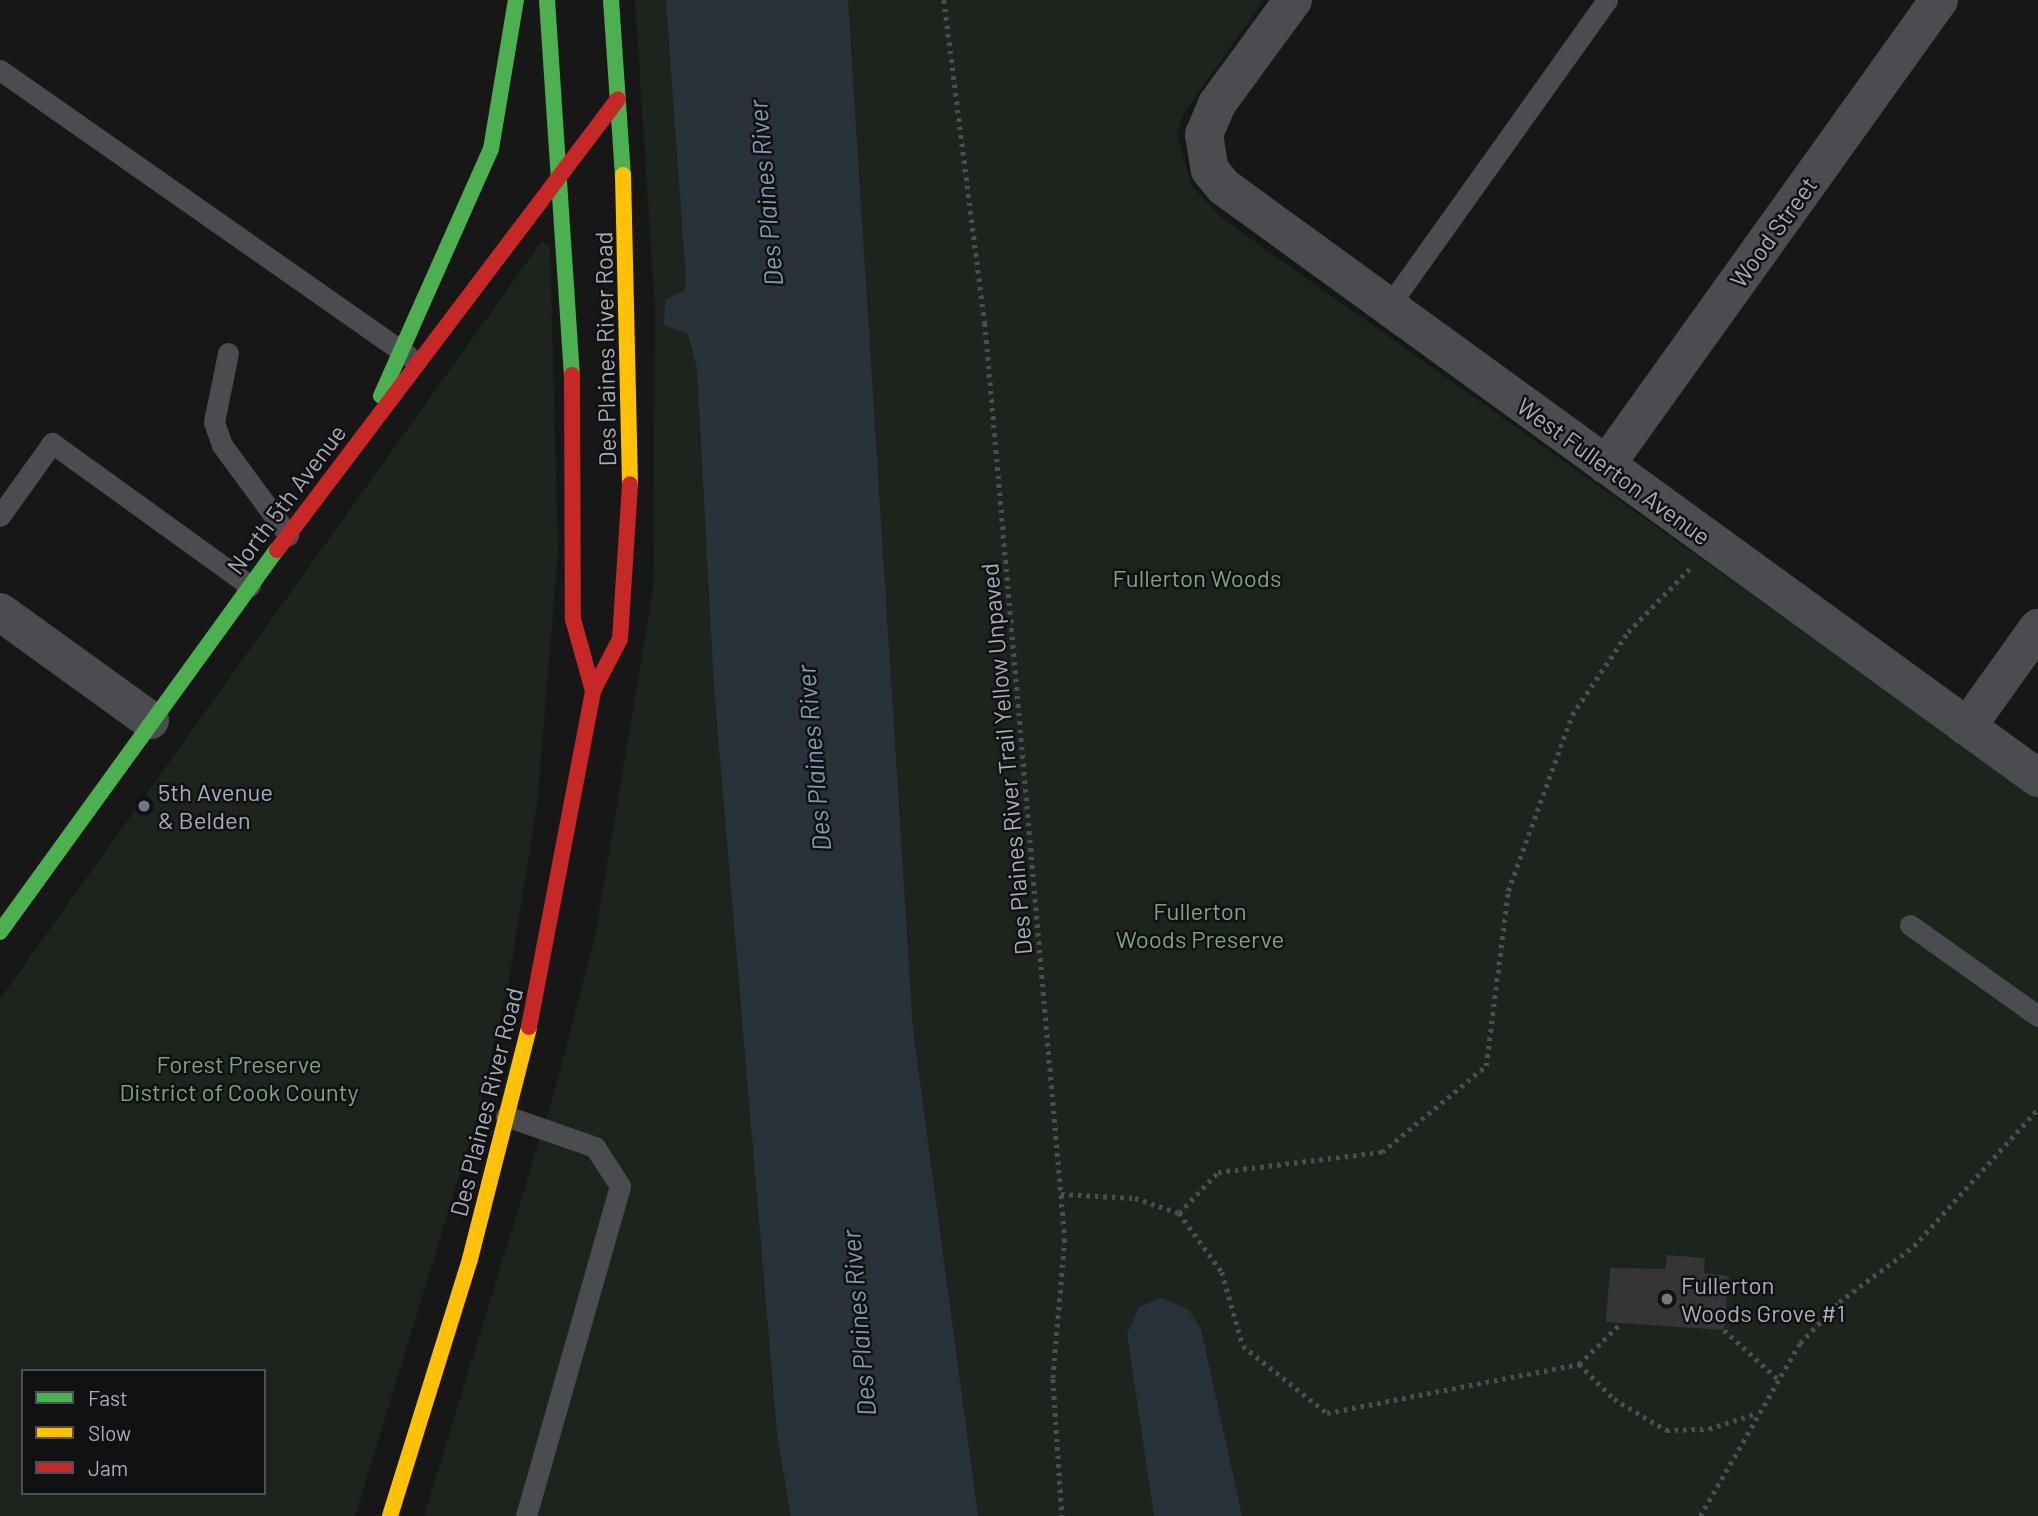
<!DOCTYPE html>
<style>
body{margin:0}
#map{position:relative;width:2038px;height:1516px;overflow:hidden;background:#171717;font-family:Barlow,sans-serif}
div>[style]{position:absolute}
.green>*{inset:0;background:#1d241e}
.water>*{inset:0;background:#2a3239}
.building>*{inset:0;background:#353536}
.path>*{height:4.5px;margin-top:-2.25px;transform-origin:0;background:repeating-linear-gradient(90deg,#4d4e52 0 3.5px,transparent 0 8.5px)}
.lane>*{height:21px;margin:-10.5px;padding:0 10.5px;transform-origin:10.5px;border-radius:10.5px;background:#4b4c50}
.street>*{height:38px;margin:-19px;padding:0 19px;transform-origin:19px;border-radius:19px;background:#4b4c50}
.fast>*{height:16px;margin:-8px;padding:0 8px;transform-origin:8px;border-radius:8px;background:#4caf50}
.slow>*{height:16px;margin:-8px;padding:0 8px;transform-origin:8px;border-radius:8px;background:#ffc107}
.jam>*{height:16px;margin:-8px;padding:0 8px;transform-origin:8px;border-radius:8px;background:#c62828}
.dots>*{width:19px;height:19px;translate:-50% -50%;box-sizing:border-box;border:4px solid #111113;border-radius:50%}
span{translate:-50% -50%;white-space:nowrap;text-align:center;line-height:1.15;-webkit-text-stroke:5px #111113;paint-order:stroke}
.street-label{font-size:24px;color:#a8adb8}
.park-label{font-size:24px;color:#7fa381}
.poi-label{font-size:24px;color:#a8adb8}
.left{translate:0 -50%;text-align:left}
.water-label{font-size:26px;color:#7f9bb3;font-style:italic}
.legend{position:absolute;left:21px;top:1369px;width:245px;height:126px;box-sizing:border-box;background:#111113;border:2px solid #4d4f55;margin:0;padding:9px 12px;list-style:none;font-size:21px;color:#a8adb8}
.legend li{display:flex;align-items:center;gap:14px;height:35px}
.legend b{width:35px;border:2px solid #4d4f55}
</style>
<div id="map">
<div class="green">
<div style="clip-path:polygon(635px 0,1264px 0,1185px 111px,1177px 133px,1192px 187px,1223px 219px,2038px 798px,2038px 1516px,424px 1516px,554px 1093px,595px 937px,653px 588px,655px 309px)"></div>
<div style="clip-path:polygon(evenodd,542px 241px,550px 247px,558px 551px,537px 804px,509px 980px,475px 1124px,355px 1516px,0 1516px,0 999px,542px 241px,23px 1371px,264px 1371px,264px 1493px,23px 1493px,23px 1371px)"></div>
</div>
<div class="water">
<div style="clip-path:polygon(666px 0,848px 0,913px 1030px,978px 1516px,791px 1516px,777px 1433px,714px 687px,697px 368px,688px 334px,664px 325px,665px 300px,685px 290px,685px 264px)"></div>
<div style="clip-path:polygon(1162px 1298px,1189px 1310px,1201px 1329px,1242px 1516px,1154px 1516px,1127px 1334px,1139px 1307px)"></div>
</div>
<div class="building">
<div style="clip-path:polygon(1667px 1255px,1705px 1258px,1704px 1273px,1729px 1276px,1724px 1330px,1606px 1322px,1610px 1268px,1665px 1269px)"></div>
</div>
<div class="path">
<div style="left:944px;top:0;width:326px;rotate:82.8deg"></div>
<div style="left:985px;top:323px;width:919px;rotate:85.01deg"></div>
<div style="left:1065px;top:1239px;width:141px;rotate:94.9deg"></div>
<div style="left:1053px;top:1379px;width:137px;rotate:86.2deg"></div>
<div style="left:1061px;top:1194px;width:74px;rotate:3.1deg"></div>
<div style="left:1135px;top:1198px;width:46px;rotate:18.8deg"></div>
<div style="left:1179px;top:1213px;width:73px;rotate:53.9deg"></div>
<div style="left:1222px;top:1272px;width:77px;rotate:74.2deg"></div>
<div style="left:1243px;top:1346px;width:107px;rotate:38.6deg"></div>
<div style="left:1327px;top:1413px;width:257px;rotate:-11deg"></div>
<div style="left:1579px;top:1364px;width:49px;rotate:45deg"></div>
<div style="left:1614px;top:1399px;width:61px;rotate:30.8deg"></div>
<div style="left:1666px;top:1430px;width:43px;rotate:-1.3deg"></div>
<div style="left:1709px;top:1429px;width:47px;rotate:-18.4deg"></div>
<div style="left:1179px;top:1213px;width:57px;rotate:-46.4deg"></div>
<div style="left:1218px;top:1172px;width:165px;rotate:-7deg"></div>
<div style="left:1382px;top:1152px;width:135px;rotate:-39.6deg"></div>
<div style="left:1486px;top:1066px;width:176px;rotate:-82.8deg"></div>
<div style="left:1508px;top:891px;width:187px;rotate:-70deg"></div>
<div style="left:1572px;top:715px;width:100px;rotate:-56deg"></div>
<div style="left:1628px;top:632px;width:88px;rotate:-45.9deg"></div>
<div style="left:1724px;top:1330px;width:72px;rotate:42.2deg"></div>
<div style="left:1579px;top:1364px;width:59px;rotate:-44.3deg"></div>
<div style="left:1700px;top:1516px;width:200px;rotate:-60deg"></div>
<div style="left:1800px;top:1343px;width:57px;rotate:-46.4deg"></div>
<div style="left:1839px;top:1302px;width:94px;rotate:-36.7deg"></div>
<div style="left:1914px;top:1246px;width:185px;rotate:-47.9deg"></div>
</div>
<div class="lane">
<div style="left:0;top:70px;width:498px;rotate:35deg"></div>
<div style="left:1388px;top:307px;width:377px;rotate:-54.5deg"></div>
<div style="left:228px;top:353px;width:70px;rotate:101.5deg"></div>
<div style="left:214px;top:422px;width:24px;rotate:71deg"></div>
<div style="left:222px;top:445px;width:112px;rotate:53.7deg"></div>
<div style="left:0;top:516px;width:90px;rotate:-54.5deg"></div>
<div style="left:52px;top:443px;width:244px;rotate:35.8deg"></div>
<div style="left:1910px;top:925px;width:157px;rotate:35.4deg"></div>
<div style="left:506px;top:1116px;width:94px;rotate:19.2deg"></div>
<div style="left:595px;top:1147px;width:46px;rotate:57.3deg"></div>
<div style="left:620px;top:1186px;width:343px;rotate:105.9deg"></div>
</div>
<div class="street">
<div style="left:1293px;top:0;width:129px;rotate:126.2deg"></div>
<div style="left:1217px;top:104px;width:33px;rotate:113deg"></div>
<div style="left:1204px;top:134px;width:36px;rotate:81deg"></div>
<div style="left:1210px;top:170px;width:22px;rotate:51deg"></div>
<div style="left:1224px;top:187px;width:1006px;rotate:35.98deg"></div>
<div style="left:1606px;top:465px;width:572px;rotate:-54.39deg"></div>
<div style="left:0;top:612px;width:185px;rotate:35.8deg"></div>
<div style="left:1967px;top:727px;width:122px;rotate:-54.4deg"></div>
</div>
<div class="fast">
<div style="left:547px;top:0;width:376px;rotate:86.2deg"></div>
<div style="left:611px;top:0;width:175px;rotate:86.1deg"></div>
<div style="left:381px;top:396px;width:270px;rotate:-66deg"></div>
<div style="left:491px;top:149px;width:151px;rotate:-80.5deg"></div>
<div style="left:0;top:932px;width:472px;rotate:-54.1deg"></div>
</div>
<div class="slow">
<div style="left:623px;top:175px;width:309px;rotate:88.7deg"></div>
<div style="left:390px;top:1516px;width:269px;rotate:-72.7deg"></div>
<div style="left:470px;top:1259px;width:239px;rotate:-75.7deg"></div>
</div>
<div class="jam">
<div style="left:572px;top:375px;width:244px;rotate:89.8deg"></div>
<div style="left:573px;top:619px;width:75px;rotate:74.5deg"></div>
<div style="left:277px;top:550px;width:565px;rotate:-52.91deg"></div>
<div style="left:529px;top:1027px;width:342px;rotate:-79.2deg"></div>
<div style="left:593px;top:691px;width:59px;rotate:-62.6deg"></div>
<div style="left:620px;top:639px;width:155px;rotate:-86.3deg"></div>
</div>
<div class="dots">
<div style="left:144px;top:806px;background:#757880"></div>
<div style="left:1667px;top:1299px;background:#757880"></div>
</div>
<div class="street-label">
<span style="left:1773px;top:232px;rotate:-54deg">Wood Street</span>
<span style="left:605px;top:349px;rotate:-91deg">Des Plaines River Road</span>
<span style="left:1614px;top:471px;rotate:36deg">West Fullerton Avenue</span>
<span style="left:286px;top:499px;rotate:-53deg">North 5th Avenue</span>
<span style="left:1006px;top:759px;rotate:-95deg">Des Plaines River Trail Yellow Unpaved</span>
<span style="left:486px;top:1102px;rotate:-76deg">Des Plaines River Road</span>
</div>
<div class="park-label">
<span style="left:1197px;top:578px">Fullerton Woods</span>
<span style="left:1200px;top:925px">Fullerton<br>Woods Preserve</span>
<span style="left:239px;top:1078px">Forest Preserve<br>District of Cook County</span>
</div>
<div class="poi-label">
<span class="left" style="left:158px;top:806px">5th Avenue<br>&amp; Belden</span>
<span class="left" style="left:1681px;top:1299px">Fullerton<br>Woods Grove #1</span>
</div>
<div class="water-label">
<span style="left:765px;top:193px;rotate:-95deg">Des Plaines River</span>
<span style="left:813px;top:758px;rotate:-95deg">Des Plaines River</span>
<span style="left:858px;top:1323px;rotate:-95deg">Des Plaines River</span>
</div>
<ul class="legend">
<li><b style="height:9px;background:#4caf50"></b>Fast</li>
<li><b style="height:9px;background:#ffc107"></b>Slow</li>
<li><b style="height:9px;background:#c62828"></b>Jam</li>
</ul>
</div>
